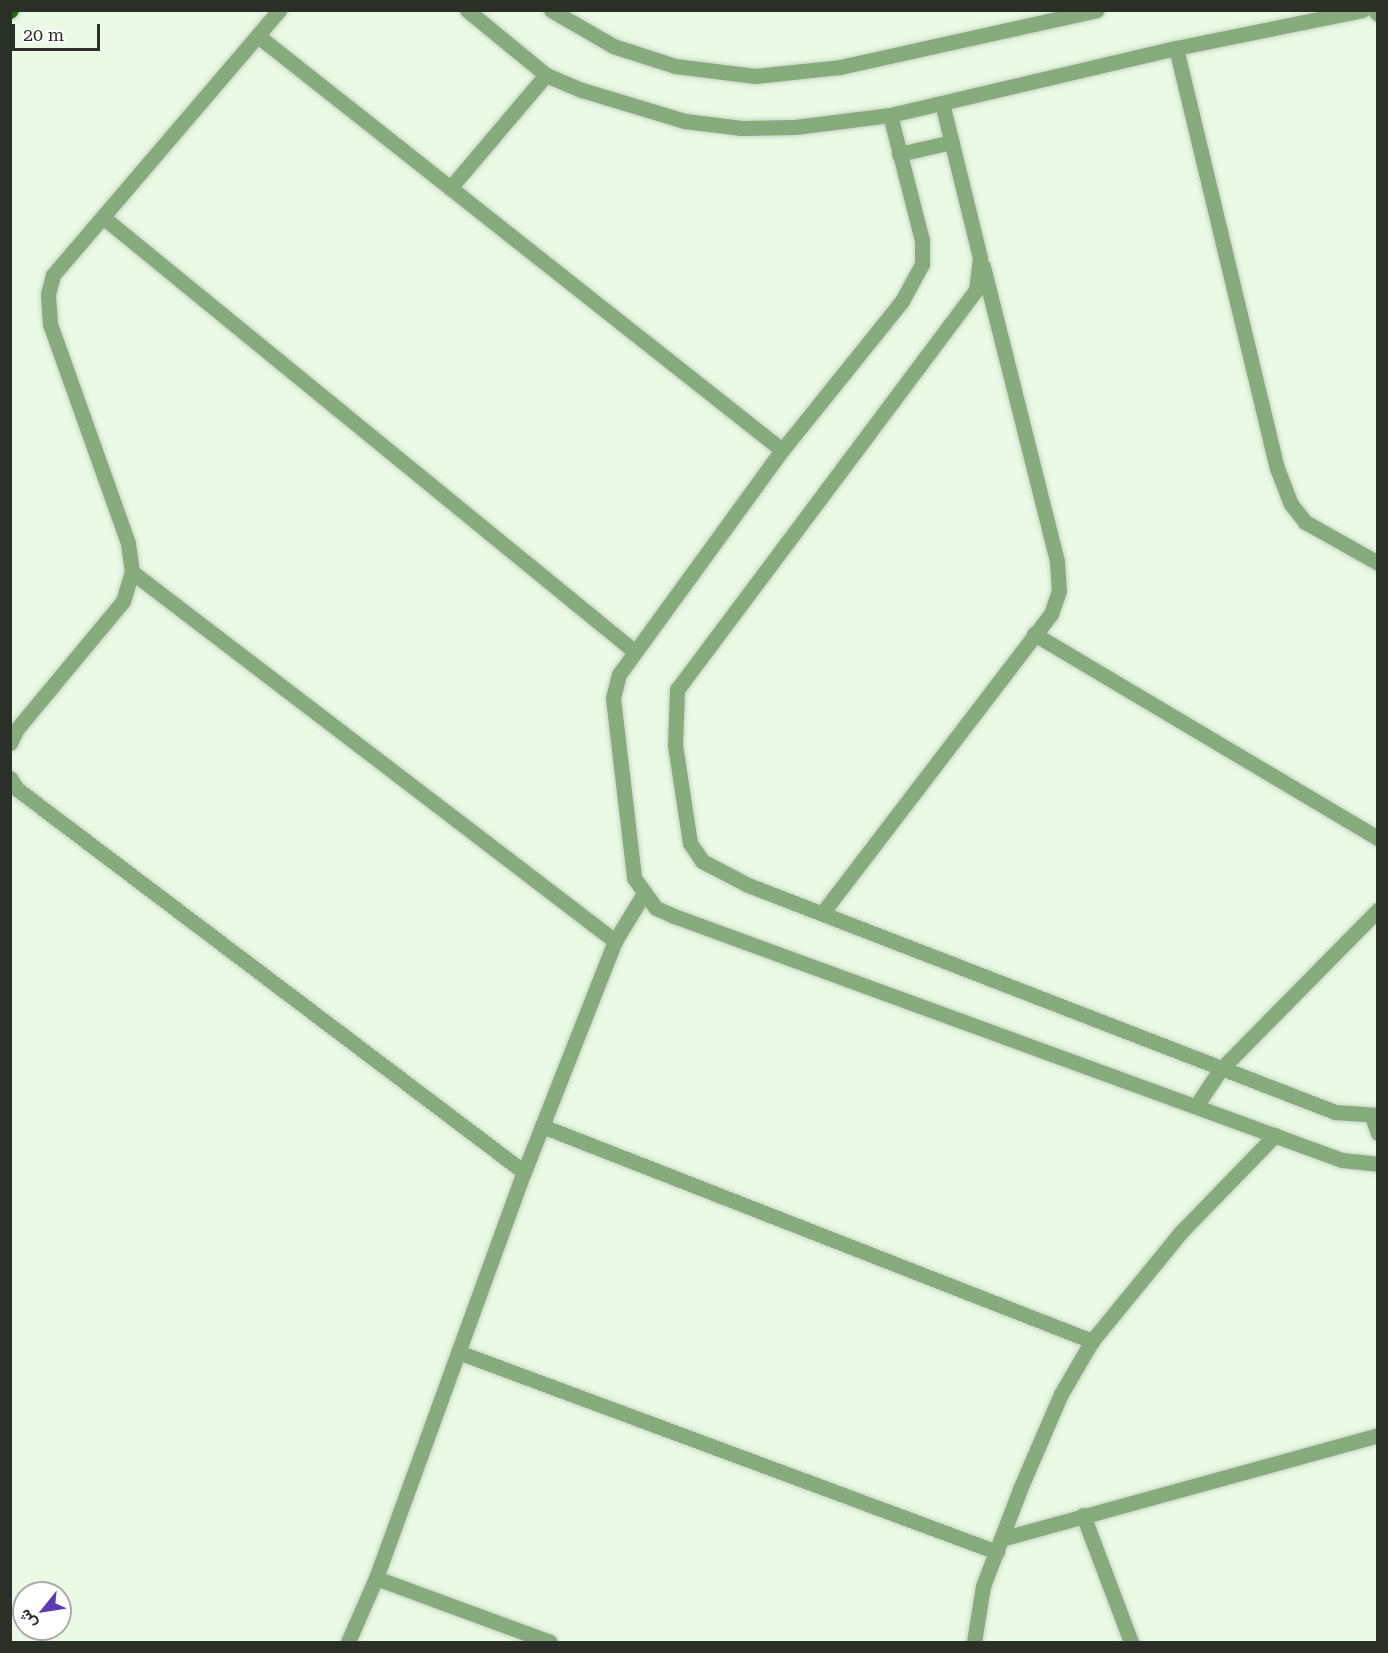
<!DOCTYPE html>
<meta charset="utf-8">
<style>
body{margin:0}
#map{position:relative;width:1388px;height:1653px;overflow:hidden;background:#eafae5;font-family:"Roboto Serif",Vazirmatn,serif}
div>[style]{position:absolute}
.roads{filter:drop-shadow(0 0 2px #c7d6c3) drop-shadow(0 0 2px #c7d6c3)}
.minor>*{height:15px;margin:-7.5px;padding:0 7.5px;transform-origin:7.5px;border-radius:7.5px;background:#86ab7c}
.major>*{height:15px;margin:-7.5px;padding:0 7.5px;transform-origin:7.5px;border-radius:7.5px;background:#226b00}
span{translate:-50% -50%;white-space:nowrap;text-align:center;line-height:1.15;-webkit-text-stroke:6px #fff;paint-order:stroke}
.frame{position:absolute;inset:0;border:12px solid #2a3028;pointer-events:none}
.north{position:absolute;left:12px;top:1581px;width:60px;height:60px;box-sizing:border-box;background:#fff;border:2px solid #aaaca9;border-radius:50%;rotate:240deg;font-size:16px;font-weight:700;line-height:24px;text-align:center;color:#2a3028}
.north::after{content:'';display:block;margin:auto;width:21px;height:27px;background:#5b3cb4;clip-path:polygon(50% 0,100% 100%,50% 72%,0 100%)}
.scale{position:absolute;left:12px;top:24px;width:88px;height:27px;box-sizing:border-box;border:3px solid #2a3028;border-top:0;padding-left:8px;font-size:18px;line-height:21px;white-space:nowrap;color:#2a3028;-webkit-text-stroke:4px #fff;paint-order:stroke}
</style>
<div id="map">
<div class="roads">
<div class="minor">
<div style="left:467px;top:10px;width:102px;rotate:39.4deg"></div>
<div style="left:546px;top:75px;width:39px;rotate:23deg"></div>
<div style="left:582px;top:90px;width:108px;rotate:16.8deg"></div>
<div style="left:685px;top:121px;width:57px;rotate:7deg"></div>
<div style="left:742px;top:128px;width:53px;rotate:-1.1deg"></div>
<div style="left:795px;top:127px;width:96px;rotate:-7.2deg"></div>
<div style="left:890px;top:115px;width:294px;rotate:-13.2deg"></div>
<div style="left:1176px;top:48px;width:190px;rotate:-11.5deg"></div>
<div style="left:551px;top:10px;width:72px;rotate:30.1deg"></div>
<div style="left:613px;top:46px;width:65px;rotate:17.9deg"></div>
<div style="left:675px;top:66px;width:81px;rotate:7.1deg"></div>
<div style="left:755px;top:76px;width:85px;rotate:-6deg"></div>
<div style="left:840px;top:67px;width:263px;rotate:-12.5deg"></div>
<div style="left:1374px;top:10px;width:6px;rotate:45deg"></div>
<div style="left:258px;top:36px;width:668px;rotate:38.31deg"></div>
<div style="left:1176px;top:48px;width:432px;rotate:76.5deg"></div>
<div style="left:1277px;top:468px;width:39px;rotate:69deg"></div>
<div style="left:1291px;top:504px;width:23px;rotate:52deg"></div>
<div style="left:1305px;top:522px;width:84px;rotate:29.3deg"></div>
<div style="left:942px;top:103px;width:160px;rotate:76.2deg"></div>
<div style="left:980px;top:258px;width:32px;rotate:97deg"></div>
<div style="left:976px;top:290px;width:499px;rotate:126.8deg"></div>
<div style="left:677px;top:689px;width:56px;rotate:92deg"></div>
<div style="left:675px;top:745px;width:99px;rotate:81.3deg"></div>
<div style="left:690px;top:843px;width:22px;rotate:56deg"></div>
<div style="left:702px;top:861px;width:52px;rotate:27.6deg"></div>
<div style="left:748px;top:885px;width:629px;rotate:21.14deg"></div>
<div style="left:1335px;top:1112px;width:43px;rotate:4deg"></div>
<div style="left:890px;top:115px;width:130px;rotate:75.7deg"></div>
<div style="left:922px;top:241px;width:23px;rotate:90deg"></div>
<div style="left:922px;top:264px;width:42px;rotate:118.4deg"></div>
<div style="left:902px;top:301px;width:191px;rotate:128.8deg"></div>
<div style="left:782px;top:450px;width:277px;rotate:126deg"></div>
<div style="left:619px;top:674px;width:25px;rotate:104deg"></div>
<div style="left:613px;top:698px;width:181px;rotate:83.3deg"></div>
<div style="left:634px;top:878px;width:37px;rotate:54deg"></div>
<div style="left:656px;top:908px;width:20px;rotate:24deg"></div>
<div style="left:674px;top:916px;width:711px;rotate:20.07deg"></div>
<div style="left:1342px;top:1160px;width:36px;rotate:6deg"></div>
<div style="left:899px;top:154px;width:54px;rotate:-12.8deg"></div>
<div style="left:450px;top:188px;width:148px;rotate:-49.7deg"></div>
<div style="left:104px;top:218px;width:684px;rotate:39.25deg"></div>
<div style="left:132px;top:572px;width:608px;rotate:37.38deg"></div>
<div style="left:1034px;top:634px;width:400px;rotate:30.7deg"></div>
<div style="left:10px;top:743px;width:14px;rotate:-65deg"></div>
<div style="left:16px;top:730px;width:168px;rotate:-50.3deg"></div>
<div style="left:123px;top:601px;width:30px;rotate:-73deg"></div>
<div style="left:132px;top:572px;width:29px;rotate:-98deg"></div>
<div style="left:128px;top:543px;width:232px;rotate:-109.6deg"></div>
<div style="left:50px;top:324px;width:30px;rotate:-94deg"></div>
<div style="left:48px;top:294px;width:20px;rotate:-75deg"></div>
<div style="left:53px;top:275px;width:348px;rotate:-49.5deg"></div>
<div style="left:10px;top:778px;width:13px;rotate:58deg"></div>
<div style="left:17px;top:789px;width:635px;rotate:37.07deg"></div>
<div style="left:823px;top:912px;width:375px;rotate:-52.6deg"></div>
<div style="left:1051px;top:614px;width:24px;rotate:-71deg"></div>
<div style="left:1059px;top:591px;width:30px;rotate:-94deg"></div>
<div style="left:1057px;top:561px;width:304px;rotate:-104.1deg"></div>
<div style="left:1196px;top:1106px;width:43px;rotate:-56.3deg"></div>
<div style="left:1220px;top:1070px;width:225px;rotate:-45.4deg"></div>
<div style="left:1372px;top:1116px;width:18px;rotate:71deg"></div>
<div style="left:542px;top:1126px;width:591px;rotate:21.35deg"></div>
<div style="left:458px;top:1352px;width:575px;rotate:20.36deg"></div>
<div style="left:1083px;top:1515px;width:136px;rotate:69.3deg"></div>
<div style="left:1001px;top:1539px;width:391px;rotate:-15.4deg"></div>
<div style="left:376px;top:1578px;width:185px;rotate:20.2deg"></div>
<div style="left:348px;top:1642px;width:70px;rotate:-66.4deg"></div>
<div style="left:376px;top:1578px;width:432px;rotate:-70deg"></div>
<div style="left:524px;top:1172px;width:248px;rotate:-68.5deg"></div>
<div style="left:615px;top:941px;width:54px;rotate:-58.7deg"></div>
<div style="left:974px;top:1642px;width:57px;rotate:-80.9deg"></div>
<div style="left:983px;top:1586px;width:104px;rotate:-69.1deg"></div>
<div style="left:1020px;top:1489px;width:103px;rotate:-66.7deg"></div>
<div style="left:1061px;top:1394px;width:61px;rotate:-59.7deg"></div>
<div style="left:1092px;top:1341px;width:141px;rotate:-50.8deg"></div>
<div style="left:1181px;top:1232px;width:135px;rotate:-45.9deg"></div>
</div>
<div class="major">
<div style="left:10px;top:11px;width:1px;rotate:-45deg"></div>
</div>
</div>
<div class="frame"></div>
<div class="north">ش</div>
<div class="scale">20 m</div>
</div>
